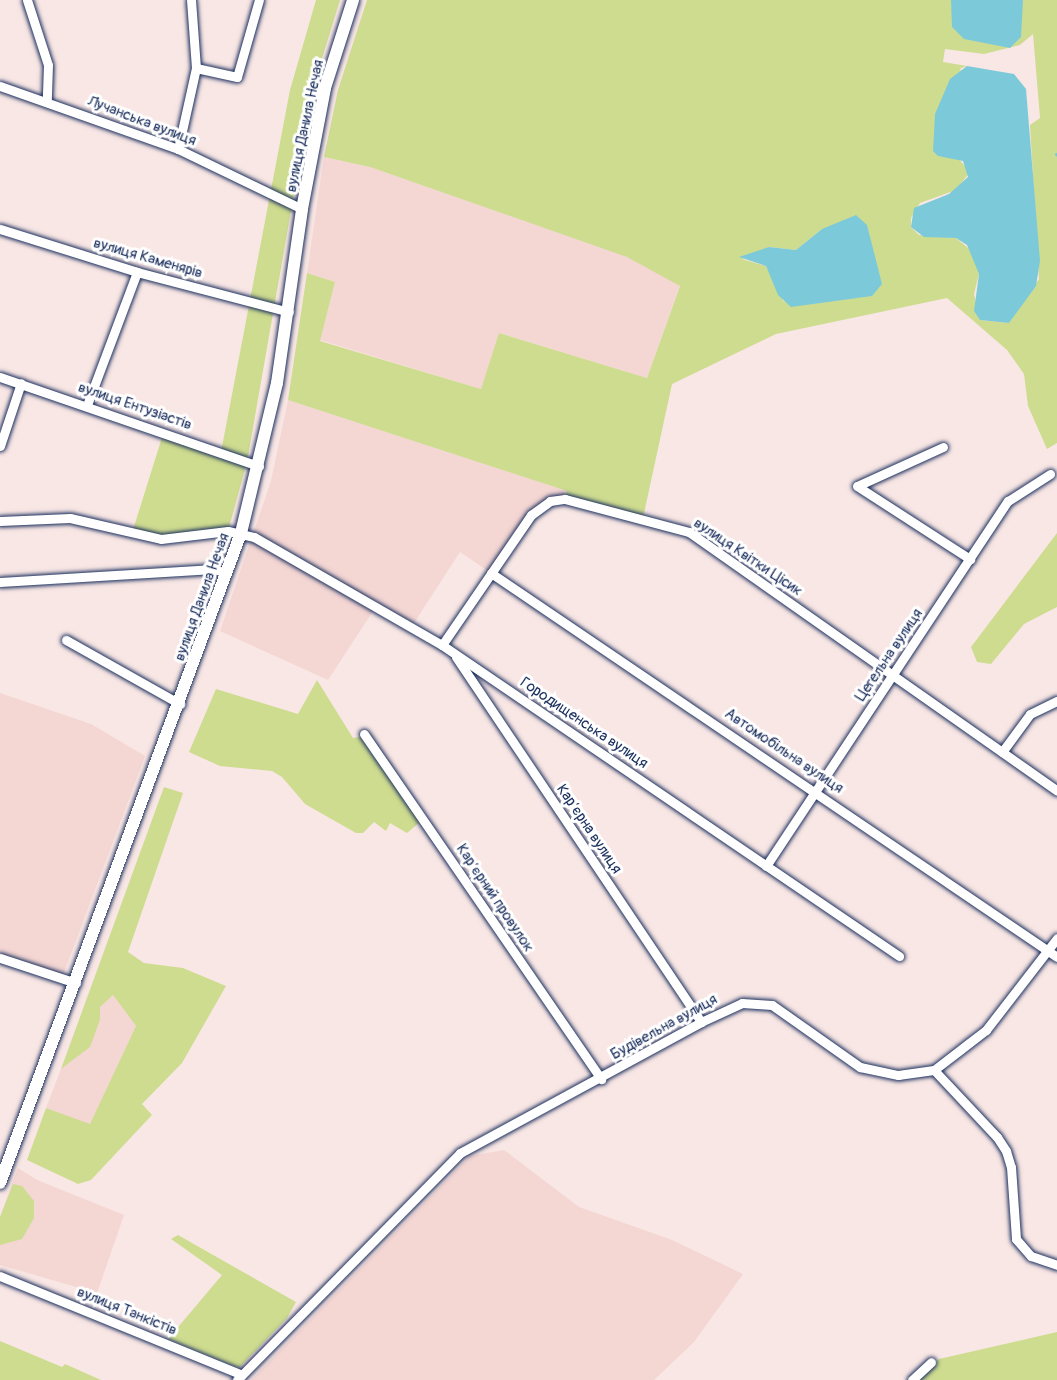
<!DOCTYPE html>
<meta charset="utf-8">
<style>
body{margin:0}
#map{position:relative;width:1057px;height:1380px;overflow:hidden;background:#f9e7e5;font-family:Pangolin,sans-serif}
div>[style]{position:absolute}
.built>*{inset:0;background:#f4d6d3}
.green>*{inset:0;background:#cedc8f}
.water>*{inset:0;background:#7cc9da}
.stream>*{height:3px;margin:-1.5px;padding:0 1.5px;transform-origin:1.5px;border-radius:1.5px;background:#7cc9da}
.roads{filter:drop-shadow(0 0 2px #1b2f5e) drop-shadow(0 0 2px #1b2f5e)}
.minor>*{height:9px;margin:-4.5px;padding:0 4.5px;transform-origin:4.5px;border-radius:4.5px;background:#fff}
.secondary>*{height:12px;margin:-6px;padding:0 6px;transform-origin:6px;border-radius:6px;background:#fff}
span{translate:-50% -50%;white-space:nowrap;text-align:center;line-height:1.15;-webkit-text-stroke:6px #fff;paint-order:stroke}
.street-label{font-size:15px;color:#1b2f5e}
</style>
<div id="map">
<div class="built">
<div style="clip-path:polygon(324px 157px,370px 167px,628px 257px,680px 285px,647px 378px,500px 333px,481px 389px,320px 340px,335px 282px,307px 273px)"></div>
<div style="clip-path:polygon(288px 400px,567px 491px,565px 499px,542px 505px,491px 573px,460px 552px,412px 626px,377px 605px,328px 680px,220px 631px,271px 481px)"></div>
<div style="clip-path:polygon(0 693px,91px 724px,145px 756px,63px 975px,0 954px)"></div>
<div style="clip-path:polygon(113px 995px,136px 1026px,90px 1125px,46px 1108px,61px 1069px,89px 1047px,100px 1020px,99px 1007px)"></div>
<div style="clip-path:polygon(504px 1150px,579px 1207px,672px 1240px,743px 1274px,694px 1342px,654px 1380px,251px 1380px,470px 1156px)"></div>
<div style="clip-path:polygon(18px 1168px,37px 1180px,124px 1215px,97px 1293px,0 1265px,0 1217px)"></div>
</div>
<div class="green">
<div style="clip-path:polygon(316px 0,340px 0,312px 91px,247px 462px,228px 531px,170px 539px,132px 533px,164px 431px,221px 452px,290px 90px)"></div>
<div style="clip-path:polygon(evenodd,367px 0,1057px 0,1057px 443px,1047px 449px,1028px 406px,1024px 374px,1007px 350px,947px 298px,776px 334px,672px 384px,643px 518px,565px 499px,567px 491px,288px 400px,307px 273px,335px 282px,320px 341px,481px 389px,499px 333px,647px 378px,680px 286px,627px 257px,370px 167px,324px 157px,338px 90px,367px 0,1033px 34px,1040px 118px,1030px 125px,1039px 279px,1009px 323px,980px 320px,974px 294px,979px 274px,973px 252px,956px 238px,919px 235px,911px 227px,911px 218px,920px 203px,956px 190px,970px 172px,958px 158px,938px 156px,961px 68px,967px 66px,943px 62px,945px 49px,984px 54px,1020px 45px,1033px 34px,367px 0,822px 229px,784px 302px,766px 266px,742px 259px,769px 247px,796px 250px,822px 229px)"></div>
<div style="clip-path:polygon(1057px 533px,1057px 607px,1024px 624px,991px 664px,977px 662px,971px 647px)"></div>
<div style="clip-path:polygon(317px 680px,353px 738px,360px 737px,420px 822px,407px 833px,390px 823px,386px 831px,374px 822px,363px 833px,356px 833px,305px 804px,282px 777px,272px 771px,220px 766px,189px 752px,216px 689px,298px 714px)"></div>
<div style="clip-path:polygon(164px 787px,183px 793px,128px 952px,144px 963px,183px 968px,226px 986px,182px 1063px,142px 1104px,152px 1115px,91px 1180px,78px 1184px,27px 1160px,46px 1108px,90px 1124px,136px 1026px,113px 995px,100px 1007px,100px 1020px,90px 1047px,61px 1069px)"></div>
<div style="clip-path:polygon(13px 1184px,22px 1186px,34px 1201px,34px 1218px,22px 1239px,0 1245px,0 1217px)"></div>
<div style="clip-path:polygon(178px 1235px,296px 1302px,287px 1318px,239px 1368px,168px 1339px,222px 1275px,171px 1239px)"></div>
<div style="clip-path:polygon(1057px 1332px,1057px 1380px,912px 1380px,939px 1359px)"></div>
<div style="clip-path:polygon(0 1341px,62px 1367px,65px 1364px,101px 1380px,0 1380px)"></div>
</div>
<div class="water">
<div style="clip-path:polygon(951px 0,1023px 0,1021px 37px,1010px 48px,964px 39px,952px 27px)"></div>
<div style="clip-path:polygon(967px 66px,1014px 74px,1026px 89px,1040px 261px,1036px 286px,1009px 323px,980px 320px,974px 311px,979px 274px,967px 245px,956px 238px,924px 237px,911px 227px,914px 208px,949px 194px,968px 177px,963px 161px,938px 156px,933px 151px,935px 114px,950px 79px)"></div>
<div style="clip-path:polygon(856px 215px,867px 225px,882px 284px,872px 296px,791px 307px,778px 295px,766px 266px,739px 257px,769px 247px,796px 250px,822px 229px)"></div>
</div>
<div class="stream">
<div style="left:1056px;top:154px;width:1px;rotate:45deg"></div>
</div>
<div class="roads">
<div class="minor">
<div style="left:27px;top:0;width:68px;rotate:72.1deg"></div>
<div style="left:48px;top:65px;width:37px;rotate:92deg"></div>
<div style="left:196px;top:68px;width:42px;rotate:12.4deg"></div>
<div style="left:237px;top:77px;width:80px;rotate:-74.1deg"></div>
<div style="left:0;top:86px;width:189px;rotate:19.5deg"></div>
<div style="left:178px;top:149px;width:138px;rotate:25.8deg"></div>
<div style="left:178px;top:149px;width:83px;rotate:-77.5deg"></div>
<div style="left:196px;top:68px;width:68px;rotate:-94.2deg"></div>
<div style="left:0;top:229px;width:144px;rotate:17.4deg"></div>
<div style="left:137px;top:272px;width:157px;rotate:14.7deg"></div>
<div style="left:0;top:377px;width:274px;rotate:19deg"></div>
<div style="left:87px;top:405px;width:142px;rotate:-69.4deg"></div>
<div style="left:0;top:446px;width:66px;rotate:-71.6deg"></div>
<div style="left:943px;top:447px;width:94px;rotate:155.6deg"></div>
<div style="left:857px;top:486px;width:135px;rotate:32.9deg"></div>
<div style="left:0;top:521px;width:70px;rotate:-2.5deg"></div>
<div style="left:70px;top:518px;width:93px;rotate:13deg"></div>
<div style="left:161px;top:539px;width:67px;rotate:-6.8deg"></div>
<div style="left:228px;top:531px;width:27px;rotate:13deg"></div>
<div style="left:254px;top:537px;width:217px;rotate:29.9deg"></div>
<div style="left:442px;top:645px;width:553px;rotate:34.24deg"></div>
<div style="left:491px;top:573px;width:684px;rotate:34.15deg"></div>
<div style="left:0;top:582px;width:214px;rotate:-3.5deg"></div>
<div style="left:214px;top:569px;width:13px;rotate:18deg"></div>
<div style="left:66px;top:640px;width:131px;rotate:29.3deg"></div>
<div style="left:442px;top:645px;width:158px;rotate:-55.6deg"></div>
<div style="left:531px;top:515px;width:24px;rotate:-36deg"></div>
<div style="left:550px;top:501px;width:15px;rotate:-8deg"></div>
<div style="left:565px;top:499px;width:128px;rotate:14.9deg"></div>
<div style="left:689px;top:532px;width:450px;rotate:35.1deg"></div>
<div style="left:456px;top:657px;width:440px;rotate:56.1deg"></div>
<div style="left:364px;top:734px;width:419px;rotate:55.5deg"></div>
<div style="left:1002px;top:752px;width:47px;rotate:-53.6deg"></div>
<div style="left:1030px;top:714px;width:30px;rotate:-26deg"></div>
<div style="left:766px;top:866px;width:438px;rotate:-56.5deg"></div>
<div style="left:1008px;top:501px;width:50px;rotate:-32.7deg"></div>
<div style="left:0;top:958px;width:80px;rotate:18.2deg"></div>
<div style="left:934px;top:1070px;width:92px;rotate:46.8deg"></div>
<div style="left:997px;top:1137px;width:17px;rotate:57deg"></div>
<div style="left:1006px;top:1151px;width:17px;rotate:73deg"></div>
<div style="left:1011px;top:1167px;width:72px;rotate:86deg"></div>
<div style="left:1016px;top:1239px;width:23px;rotate:49deg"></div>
<div style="left:1031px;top:1256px;width:28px;rotate:19deg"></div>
<div style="left:0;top:1276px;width:261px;rotate:22.2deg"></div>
<div style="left:237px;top:1380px;width:318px;rotate:-45.5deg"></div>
<div style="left:460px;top:1153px;width:274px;rotate:-28.5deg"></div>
<div style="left:701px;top:1022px;width:45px;rotate:-24.9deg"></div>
<div style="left:742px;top:1003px;width:30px;rotate:4deg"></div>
<div style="left:772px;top:1005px;width:108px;rotate:35.2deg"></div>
<div style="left:860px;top:1067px;width:39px;rotate:12deg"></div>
<div style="left:898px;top:1075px;width:36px;rotate:-8deg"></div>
<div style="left:934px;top:1070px;width:66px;rotate:-37.6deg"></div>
<div style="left:986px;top:1030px;width:116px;rotate:-52.3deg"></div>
<div style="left:912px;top:1380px;width:26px;rotate:-43deg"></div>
</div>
<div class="secondary">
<div style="left:0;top:1183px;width:693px;rotate:-69.66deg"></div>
<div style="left:241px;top:533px;width:154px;rotate:-76.5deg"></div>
<div style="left:277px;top:383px;width:176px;rotate:-81.8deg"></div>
<div style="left:302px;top:209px;width:123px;rotate:-79.2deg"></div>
<div style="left:325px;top:88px;width:92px;rotate:-72.3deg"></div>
</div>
</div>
<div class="street-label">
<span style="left:142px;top:121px;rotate:21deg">Лучанська вулиця</span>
<span style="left:305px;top:126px;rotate:-78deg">вулиця Данила Нечая</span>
<span style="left:148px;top:258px;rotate:16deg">вулиця Каменярів</span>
<span style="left:135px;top:406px;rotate:19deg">вулиця Ентузіастів</span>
<span style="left:748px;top:557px;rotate:34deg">вулиця Квітки Цісик</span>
<span style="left:202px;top:597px;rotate:-70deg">вулиця Данила Нечая</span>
<span style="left:889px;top:655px;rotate:-56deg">Цегельна вулиця</span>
<span style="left:584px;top:723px;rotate:34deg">Городищенська вулиця</span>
<span style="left:784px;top:751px;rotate:34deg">Автомобільна вулиця</span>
<span style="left:589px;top:829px;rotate:56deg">Карʼєрна вулиця</span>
<span style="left:495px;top:898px;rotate:56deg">Карʼєрний провулок</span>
<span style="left:664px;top:1027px;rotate:-29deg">Будівельна вулиця</span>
<span style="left:127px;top:1311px;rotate:22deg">вулиця Танкістів</span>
</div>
</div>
